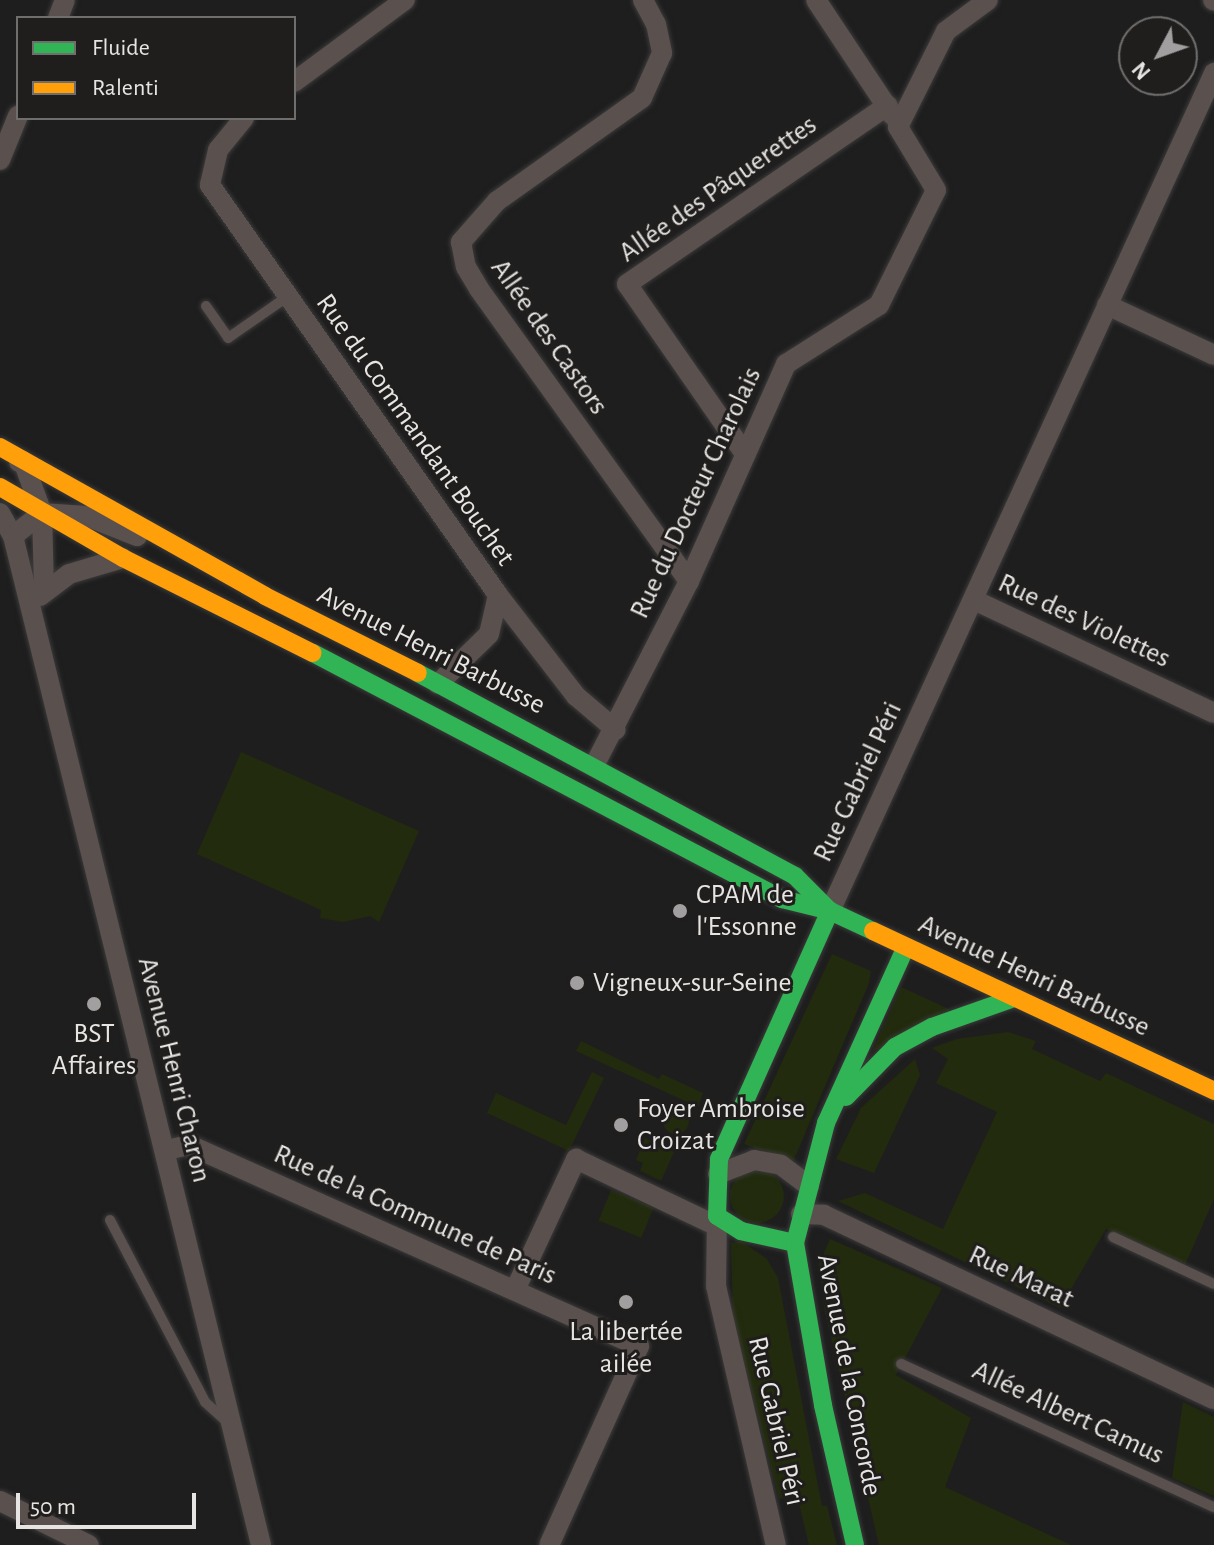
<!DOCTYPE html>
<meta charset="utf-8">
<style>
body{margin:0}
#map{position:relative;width:1214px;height:1545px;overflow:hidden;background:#1f1e1e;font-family:"Alegreya Sans",sans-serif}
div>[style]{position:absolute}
.green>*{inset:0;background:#222b0d;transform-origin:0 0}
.round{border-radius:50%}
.roads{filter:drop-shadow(0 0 2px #3b3a3a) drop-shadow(0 0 2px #3b3a3a)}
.lane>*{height:10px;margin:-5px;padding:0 5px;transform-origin:5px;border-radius:5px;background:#5a504e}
.street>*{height:20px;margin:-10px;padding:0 10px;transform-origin:10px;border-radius:10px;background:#5a504e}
.fast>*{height:18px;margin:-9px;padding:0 9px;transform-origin:9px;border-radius:9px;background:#30b455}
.slow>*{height:18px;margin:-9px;padding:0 9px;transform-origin:9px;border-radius:9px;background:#ff9f0a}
.dots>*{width:22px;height:22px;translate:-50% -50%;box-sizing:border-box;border:4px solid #201e1d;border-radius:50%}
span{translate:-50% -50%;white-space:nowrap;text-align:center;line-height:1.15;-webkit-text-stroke:6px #201e1d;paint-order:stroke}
.street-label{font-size:28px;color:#e7e5e4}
.poi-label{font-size:28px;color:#e7e5e4}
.left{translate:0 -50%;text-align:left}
.legend{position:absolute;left:16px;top:16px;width:280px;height:104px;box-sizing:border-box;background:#201e1d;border:2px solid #706e6d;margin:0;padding:10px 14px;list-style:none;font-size:24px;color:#e7e5e4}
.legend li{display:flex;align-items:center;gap:16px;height:40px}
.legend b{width:40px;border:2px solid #706e6d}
.north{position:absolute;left:1118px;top:16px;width:80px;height:80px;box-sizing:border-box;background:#201e1d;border:2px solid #706e6d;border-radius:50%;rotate:229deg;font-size:22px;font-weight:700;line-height:32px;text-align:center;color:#e7e5e4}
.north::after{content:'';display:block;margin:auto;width:28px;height:36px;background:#a19f9f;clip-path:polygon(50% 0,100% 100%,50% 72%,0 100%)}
.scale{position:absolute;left:16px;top:1493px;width:180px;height:36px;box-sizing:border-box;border:4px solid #e7e5e4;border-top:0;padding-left:10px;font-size:24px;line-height:28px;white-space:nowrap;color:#e7e5e4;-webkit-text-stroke:6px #201e1d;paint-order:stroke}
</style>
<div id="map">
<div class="green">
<div style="clip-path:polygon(241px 752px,419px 831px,379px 922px,370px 916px,343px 922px,320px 918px,321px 910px,197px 854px)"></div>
<div style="clip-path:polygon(832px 954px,871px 971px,869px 983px,793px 1162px,744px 1144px)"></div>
<div style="clip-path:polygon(901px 987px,951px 1010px,872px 1052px)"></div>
<div style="clip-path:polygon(1008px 1032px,1036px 1041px,1032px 1049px,1100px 1081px,1106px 1073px,1214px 1124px,1214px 1199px,1185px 1265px,1106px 1229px,1060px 1308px,838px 1201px,865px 1193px,943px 1229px,997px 1112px,936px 1083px,948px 1059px,932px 1048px,957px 1039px)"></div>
<div style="clip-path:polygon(581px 1041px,659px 1079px,662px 1074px,703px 1093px,698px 1107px,576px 1051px)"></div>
<div style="clip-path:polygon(915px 1059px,920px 1075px,874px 1173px,836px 1159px,861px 1108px)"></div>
<div style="clip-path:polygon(592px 1072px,604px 1078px,569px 1151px,487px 1113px,496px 1093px,566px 1125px)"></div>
<div class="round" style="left:663px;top:1108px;width:26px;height:26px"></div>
<div style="clip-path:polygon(645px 1138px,674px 1152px,661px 1181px,640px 1171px,643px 1163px,636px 1160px)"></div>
<div class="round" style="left:730px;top:1169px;width:54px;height:54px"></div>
<div style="left:611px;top:1190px;width:46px;height:33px;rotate:22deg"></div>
<div style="clip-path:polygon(830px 1239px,942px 1288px,896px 1375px,971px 1418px,945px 1487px,1071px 1545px,879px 1545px,824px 1307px,819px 1264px)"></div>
<div style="clip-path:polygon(741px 1241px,767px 1259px,778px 1278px,822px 1506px,827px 1506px,837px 1545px,809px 1545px,797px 1495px,779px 1499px,733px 1318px,731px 1243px)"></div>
<div style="clip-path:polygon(1183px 1402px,1214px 1417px,1214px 1496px,1172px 1478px)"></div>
</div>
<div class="roads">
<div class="lane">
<div style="left:206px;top:306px;width:39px;rotate:55deg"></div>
<div style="left:228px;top:338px;width:72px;rotate:-34.8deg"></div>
<div style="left:110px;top:1220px;width:205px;rotate:62.4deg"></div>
<div style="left:205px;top:1402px;width:28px;rotate:42deg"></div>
<div style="left:1113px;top:1237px;width:111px;rotate:25deg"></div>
<div style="left:901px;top:1364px;width:344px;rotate:24.6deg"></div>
</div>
<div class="street">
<div style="left:643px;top:0;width:27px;rotate:62deg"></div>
<div style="left:656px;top:24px;width:30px;rotate:78deg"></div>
<div style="left:662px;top:53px;width:49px;rotate:114deg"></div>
<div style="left:642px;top:98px;width:178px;rotate:144.6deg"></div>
<div style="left:497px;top:201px;width:55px;rotate:131.3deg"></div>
<div style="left:461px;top:242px;width:25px;rotate:79deg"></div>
<div style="left:466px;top:267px;width:26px;rotate:59deg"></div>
<div style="left:479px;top:289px;width:360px;rotate:54.3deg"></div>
<div style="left:816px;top:0;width:139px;rotate:56.4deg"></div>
<div style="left:1213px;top:0;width:1px;rotate:45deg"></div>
<div style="left:58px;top:18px;width:19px;rotate:-69deg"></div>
<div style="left:294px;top:82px;width:138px;rotate:-36.5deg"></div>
<div style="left:244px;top:118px;width:41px;rotate:129.1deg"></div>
<div style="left:218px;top:150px;width:36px;rotate:103deg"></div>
<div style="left:210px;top:185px;width:501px;rotate:54.91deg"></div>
<div style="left:498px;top:595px;width:128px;rotate:52.3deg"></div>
<div style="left:576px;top:696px;width:52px;rotate:40.4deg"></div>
<div style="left:0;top:160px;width:48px;rotate:-67.8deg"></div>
<div style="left:1107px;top:305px;width:118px;rotate:25deg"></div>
<div style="left:743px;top:451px;width:203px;rotate:-124.8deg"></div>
<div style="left:627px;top:284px;width:316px;rotate:-34.4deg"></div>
<div style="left:19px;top:462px;width:4px;rotate:-14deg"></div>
<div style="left:23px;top:461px;width:55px;rotate:69.9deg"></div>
<div style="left:42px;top:513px;width:76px;rotate:88.5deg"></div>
<div style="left:0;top:513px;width:26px;rotate:61deg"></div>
<div style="left:13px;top:536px;width:1039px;rotate:76.19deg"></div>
<div style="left:13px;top:536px;width:37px;rotate:-38deg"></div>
<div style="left:42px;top:513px;width:44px;rotate:3.9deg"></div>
<div style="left:86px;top:516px;width:55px;rotate:21.4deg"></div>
<div style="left:40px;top:596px;width:36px;rotate:-37deg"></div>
<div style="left:69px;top:574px;width:56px;rotate:-16.5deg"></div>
<div style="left:974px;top:600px;width:265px;rotate:25.2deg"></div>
<div style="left:438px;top:684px;width:71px;rotate:-44.4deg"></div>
<div style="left:489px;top:634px;width:40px;rotate:-77deg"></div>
<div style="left:594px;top:766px;width:208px;rotate:-62.8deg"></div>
<div style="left:689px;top:581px;width:238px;rotate:-65.9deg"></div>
<div style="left:786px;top:364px;width:110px;rotate:-32.4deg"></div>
<div style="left:879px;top:305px;width:128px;rotate:-63.6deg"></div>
<div style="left:936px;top:190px;width:74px;rotate:-121.1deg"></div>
<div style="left:898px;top:127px;width:107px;rotate:-63.4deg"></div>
<div style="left:946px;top:31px;width:52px;rotate:-36.4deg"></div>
<div style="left:830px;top:911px;width:922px;rotate:-65.38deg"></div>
<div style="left:167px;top:1150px;width:23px;rotate:-13deg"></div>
<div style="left:189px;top:1145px;width:493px;rotate:24.1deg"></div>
<div style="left:639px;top:1346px;width:218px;rotate:114.3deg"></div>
<div style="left:718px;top:1174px;width:39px;rotate:-21deg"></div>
<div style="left:754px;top:1160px;width:27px;rotate:10deg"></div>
<div style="left:781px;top:1165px;width:35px;rotate:37deg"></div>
<div style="left:801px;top:1214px;width:23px;rotate:2deg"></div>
<div style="left:824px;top:1215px;width:431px;rotate:25.3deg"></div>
<div style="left:717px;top:1216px;width:70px;rotate:90.8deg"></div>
<div style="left:716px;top:1286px;width:266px;rotate:77deg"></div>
<div style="left:515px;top:1290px;width:145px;rotate:-65deg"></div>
<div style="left:576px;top:1159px;width:156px;rotate:25.4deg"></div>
<div style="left:0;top:1501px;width:99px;rotate:26.3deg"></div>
</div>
<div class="fast">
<div style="left:313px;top:653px;width:530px;rotate:27.68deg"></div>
<div style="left:782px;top:899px;width:49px;rotate:14deg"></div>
<div style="left:830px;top:911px;width:47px;rotate:24.9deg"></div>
<div style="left:418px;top:673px;width:428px;rotate:28.3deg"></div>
<div style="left:795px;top:876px;width:49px;rotate:45deg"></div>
<div style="left:846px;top:1097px;width:70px;rotate:-45.6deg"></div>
<div style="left:895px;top:1047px;width:42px;rotate:-28.4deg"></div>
<div style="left:932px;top:1027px;width:87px;rotate:-19.5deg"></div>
<div style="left:795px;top:1243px;width:55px;rotate:-167.5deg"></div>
<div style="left:741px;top:1231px;width:28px;rotate:-148deg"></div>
<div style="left:717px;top:1216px;width:57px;rotate:-88deg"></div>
<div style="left:719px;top:1159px;width:272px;rotate:-65.9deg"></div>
<div style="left:855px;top:1545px;width:144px;rotate:-102.9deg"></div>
<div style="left:823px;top:1405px;width:164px;rotate:-99.8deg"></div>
<div style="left:795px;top:1243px;width:124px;rotate:-75.5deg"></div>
<div style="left:826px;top:1123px;width:193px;rotate:-65.6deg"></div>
</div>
<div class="slow">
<div style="left:0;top:447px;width:304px;rotate:29.3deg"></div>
<div style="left:265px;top:596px;width:171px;rotate:26.7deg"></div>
<div style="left:0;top:487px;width:142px;rotate:30deg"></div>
<div style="left:123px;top:558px;width:212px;rotate:26.6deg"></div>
<div style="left:873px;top:931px;width:377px;rotate:25.1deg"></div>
</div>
</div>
<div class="dots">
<div style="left:680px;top:911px;background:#a19f9f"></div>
<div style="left:577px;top:983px;background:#a19f9f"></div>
<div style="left:94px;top:1004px;background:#a19f9f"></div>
<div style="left:621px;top:1125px;background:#a19f9f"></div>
<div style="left:626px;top:1302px;background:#a19f9f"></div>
</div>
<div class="street-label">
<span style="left:718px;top:189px;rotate:-35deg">Allée des Pâquerettes</span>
<span style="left:549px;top:337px;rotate:55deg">Allée des Castors</span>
<span style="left:415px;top:430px;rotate:55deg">Rue du Commandant Bouchet</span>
<span style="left:696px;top:493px;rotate:-65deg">Rue du Docteur Charolais</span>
<span style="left:1084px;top:621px;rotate:25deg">Rue des Violettes</span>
<span style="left:431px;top:650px;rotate:27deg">Avenue Henri Barbusse</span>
<span style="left:858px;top:782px;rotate:-65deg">Rue Gabriel Péri</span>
<span style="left:1034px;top:976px;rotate:25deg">Avenue Henri Barbusse</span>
<span style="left:174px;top:1070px;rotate:76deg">Avenue Henri Charon</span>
<span style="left:415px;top:1215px;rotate:24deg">Rue de la Commune de Paris</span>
<span style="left:1021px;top:1277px;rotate:25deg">Rue Marat</span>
<span style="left:849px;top:1375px;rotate:79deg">Avenue de la Concorde</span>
<span style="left:1068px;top:1413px;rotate:25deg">Allée Albert Camus</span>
<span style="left:776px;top:1421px;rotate:77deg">Rue Gabriel Péri</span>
</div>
<div class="poi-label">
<span class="left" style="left:696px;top:911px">CPAM de<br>l'Essonne</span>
<span class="left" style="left:593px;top:983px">Vigneux-sur-Seine</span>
<span style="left:94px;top:1050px">BST<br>Affaires</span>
<span class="left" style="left:637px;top:1125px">Foyer Ambroise<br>Croizat</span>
<span style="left:626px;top:1348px">La libertée<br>ailée</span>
</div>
<ul class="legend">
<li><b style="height:10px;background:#30b455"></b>Fluide</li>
<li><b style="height:10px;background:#ff9f0a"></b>Ralenti</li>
</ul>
<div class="north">N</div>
<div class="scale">50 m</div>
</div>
